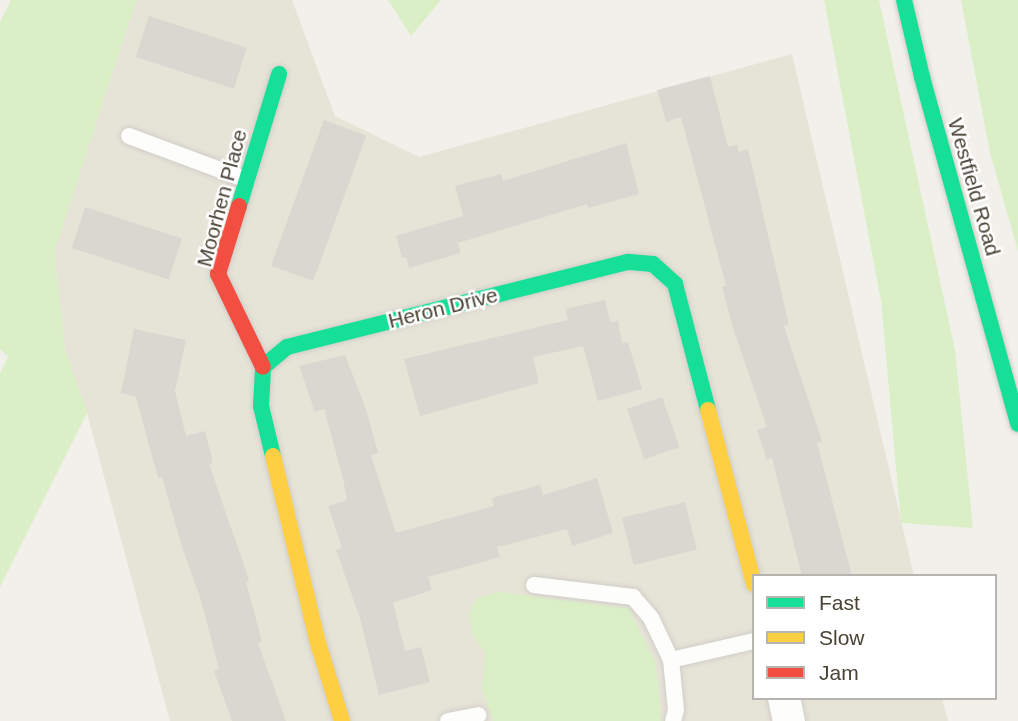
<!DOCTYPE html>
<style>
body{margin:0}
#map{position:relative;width:1018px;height:721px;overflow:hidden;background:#f2f0ea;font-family:Arial,sans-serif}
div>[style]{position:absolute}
.residential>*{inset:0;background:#e6e3d7}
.green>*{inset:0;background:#dbefc7}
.building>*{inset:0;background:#dad7d1;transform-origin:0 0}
.roads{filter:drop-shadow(0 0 2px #d0cec7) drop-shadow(0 0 2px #d0cec7)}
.lane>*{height:16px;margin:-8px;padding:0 8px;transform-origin:8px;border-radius:8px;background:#fdfdfc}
.street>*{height:32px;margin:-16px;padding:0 16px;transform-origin:16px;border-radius:16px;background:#fdfdfc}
.fast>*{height:16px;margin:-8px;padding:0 8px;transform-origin:8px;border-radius:8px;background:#16e098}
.slow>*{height:16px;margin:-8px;padding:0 8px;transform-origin:8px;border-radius:8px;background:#ffcf43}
.jam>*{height:16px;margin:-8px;padding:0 8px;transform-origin:8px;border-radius:8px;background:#f24e42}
span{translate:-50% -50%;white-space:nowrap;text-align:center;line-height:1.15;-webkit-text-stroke:5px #fff;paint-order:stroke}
.street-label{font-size:21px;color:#494335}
.legend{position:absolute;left:752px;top:574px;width:245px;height:126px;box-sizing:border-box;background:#fff;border:2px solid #b6b4ae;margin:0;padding:9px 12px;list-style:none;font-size:21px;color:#494335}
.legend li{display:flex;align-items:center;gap:14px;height:35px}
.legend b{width:35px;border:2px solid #b6b4ae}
</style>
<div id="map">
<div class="residential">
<div style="clip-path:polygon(136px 0,292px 0,335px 116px,419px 157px,792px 54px,914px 576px,754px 576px,754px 698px,942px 698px,948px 721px,170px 721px,87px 413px,65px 349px,54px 253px)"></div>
</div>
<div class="green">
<div style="clip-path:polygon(11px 0,136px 0,54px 253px,65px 349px,87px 413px,0 587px,0 373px,8px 357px,0 349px,0 22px)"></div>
<div style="clip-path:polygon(388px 0,441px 0,411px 36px)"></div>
<div style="clip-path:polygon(824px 0,879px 0,955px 350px,973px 528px,901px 523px,881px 301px)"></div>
<div style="clip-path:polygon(961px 0,1018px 0,1018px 251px,990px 153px)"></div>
<div style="clip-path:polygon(498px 592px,628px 608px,656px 664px,661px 721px,493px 721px,482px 688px,485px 652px,472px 634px,469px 613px,476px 599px)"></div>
</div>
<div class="building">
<div style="left:149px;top:16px;width:103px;height:43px;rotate:18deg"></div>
<div style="clip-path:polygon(710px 76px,728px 147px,737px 145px,739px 152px,748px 149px,789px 325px,784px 326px,822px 441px,817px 443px,852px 576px,802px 576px,772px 458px,767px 460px,757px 430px,767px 427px,733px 328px,722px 287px,726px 286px,681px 117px,666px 122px,657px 90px)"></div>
<div style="left:324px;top:120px;width:45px;height:155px;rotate:20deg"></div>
<div style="clip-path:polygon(626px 143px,639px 194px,588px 208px,587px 204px,458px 243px,461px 253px,409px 268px,406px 257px,402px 258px,396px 236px,463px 216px,455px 186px,501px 174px,503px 181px)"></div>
<div style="left:85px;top:207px;width:102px;height:43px;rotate:18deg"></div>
<div style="clip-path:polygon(605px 300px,610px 322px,618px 321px,622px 343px,628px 342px,642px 389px,598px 401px,583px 346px,533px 357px,539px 383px,420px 416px,404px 359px,568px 320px,566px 309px)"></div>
<div style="clip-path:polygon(134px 329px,186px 340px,175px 391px,186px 436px,205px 431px,213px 463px,209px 464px,249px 580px,246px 582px,262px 642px,258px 643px,286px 721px,232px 721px,214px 671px,219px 669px,200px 597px,182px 547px,162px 477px,158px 478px,136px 397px,121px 393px)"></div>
<div style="clip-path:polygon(345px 355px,366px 409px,378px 453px,371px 455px,396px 533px,494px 506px,492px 498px,540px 485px,543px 495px,597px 478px,613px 533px,572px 546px,567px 529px,497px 547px,500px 557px,428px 577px,432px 590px,393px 603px,405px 651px,421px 647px,430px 682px,379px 695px,360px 618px,336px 550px,342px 548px,328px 506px,347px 500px,343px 478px,324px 409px,315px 412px,299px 366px)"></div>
<div style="left:662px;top:397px;width:53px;height:37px;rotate:71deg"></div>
<div style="left:685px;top:502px;width:49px;height:65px;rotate:76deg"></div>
</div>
<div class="roads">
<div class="lane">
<div style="left:129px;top:136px;width:126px;rotate:20.4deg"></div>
<div style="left:534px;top:585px;width:100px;rotate:6.9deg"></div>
<div style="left:633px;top:597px;width:28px;rotate:49deg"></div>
<div style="left:651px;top:618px;width:47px;rotate:64.5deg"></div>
<div style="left:671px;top:660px;width:85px;rotate:-12.9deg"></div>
<div style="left:671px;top:660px;width:50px;rotate:84.3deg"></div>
<div style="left:676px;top:710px;width:11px;rotate:105deg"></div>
<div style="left:448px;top:721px;width:31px;rotate:-11deg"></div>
</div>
<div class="street">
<div style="left:784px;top:698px;width:24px;rotate:78deg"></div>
</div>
<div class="fast">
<div style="left:904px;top:0;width:79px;rotate:76.8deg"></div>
<div style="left:922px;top:77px;width:360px;rotate:74.5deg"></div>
<div style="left:239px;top:206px;width:138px;rotate:-73.1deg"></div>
<div style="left:273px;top:456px;width:51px;rotate:-103.5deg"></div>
<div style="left:261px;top:406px;width:39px;rotate:-87deg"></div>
<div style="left:263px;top:367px;width:31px;rotate:-40deg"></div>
<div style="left:287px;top:347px;width:352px;rotate:-14deg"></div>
<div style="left:629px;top:262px;width:24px;rotate:5deg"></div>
<div style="left:653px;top:264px;width:30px;rotate:42deg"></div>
<div style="left:675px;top:284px;width:130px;rotate:75.3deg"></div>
</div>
<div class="slow">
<div style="left:708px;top:410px;width:180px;rotate:75.2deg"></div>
<div style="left:273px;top:456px;width:192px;rotate:76.5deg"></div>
<div style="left:318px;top:643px;width:82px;rotate:72.9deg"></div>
</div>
<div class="jam">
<div style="left:239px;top:206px;width:71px;rotate:107.2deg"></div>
<div style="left:218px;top:274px;width:103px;rotate:64.2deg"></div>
</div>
</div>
<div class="street-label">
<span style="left:974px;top:187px;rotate:74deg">Westfield Road</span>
<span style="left:222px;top:198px;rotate:-75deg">Moorhen Place</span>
<span style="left:443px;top:308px;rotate:-14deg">Heron Drive</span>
</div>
<ul class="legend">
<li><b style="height:9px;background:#16e098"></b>Fast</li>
<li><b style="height:9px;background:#ffcf43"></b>Slow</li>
<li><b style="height:9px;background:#f24e42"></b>Jam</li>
</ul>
</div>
